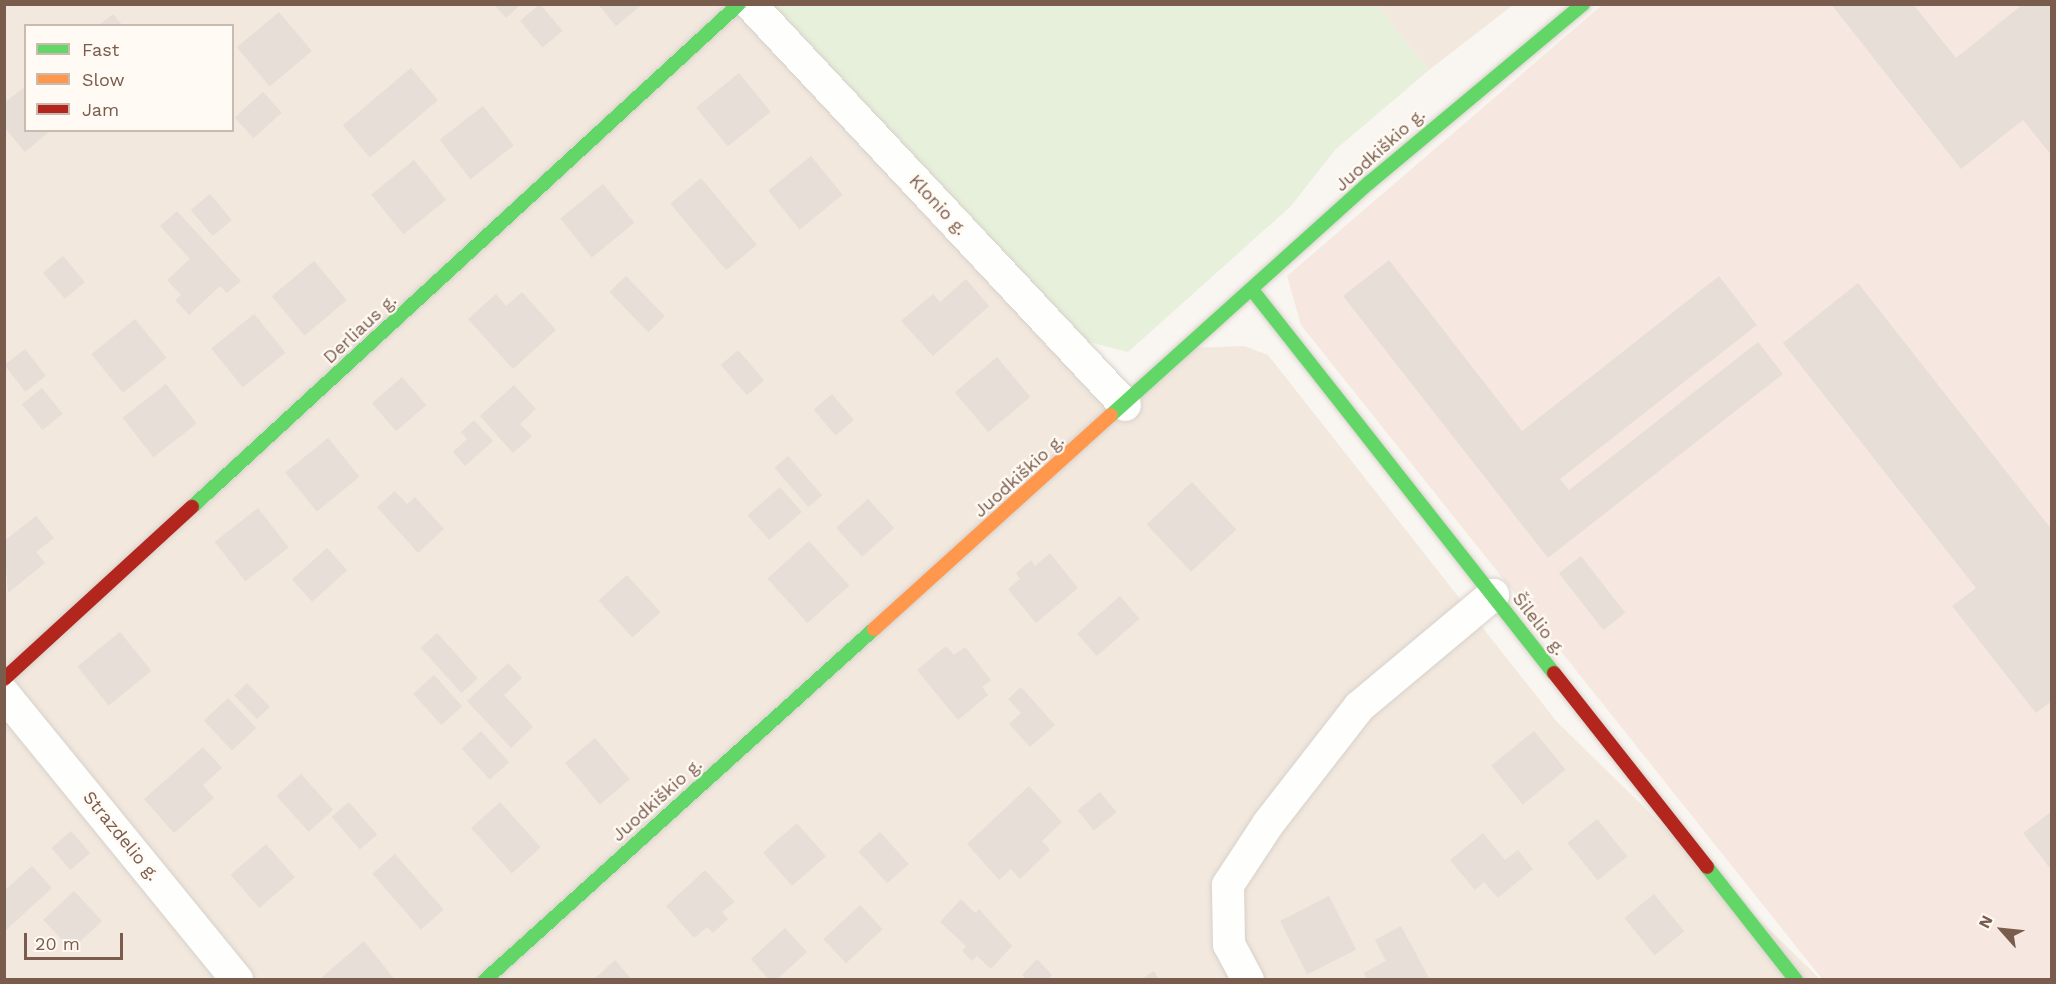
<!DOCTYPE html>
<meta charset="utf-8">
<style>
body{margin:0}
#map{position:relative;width:2056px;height:984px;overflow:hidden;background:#f9f5f0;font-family:"Work Sans",sans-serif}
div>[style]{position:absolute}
.residential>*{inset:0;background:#f2e8de}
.commercial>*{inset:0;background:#f6e8e1}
.green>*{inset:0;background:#e7f0db}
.building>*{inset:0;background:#e6ded7;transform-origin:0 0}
.roads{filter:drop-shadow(0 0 2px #d7d1cb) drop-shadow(0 0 2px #d7d1cb)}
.street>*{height:32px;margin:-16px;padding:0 16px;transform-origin:16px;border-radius:16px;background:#fefefd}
.fast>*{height:14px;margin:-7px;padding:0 7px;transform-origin:7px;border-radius:7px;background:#63d668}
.slow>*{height:14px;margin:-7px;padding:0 7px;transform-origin:7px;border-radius:7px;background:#ff974d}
.jam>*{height:14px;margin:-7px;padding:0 7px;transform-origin:7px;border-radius:7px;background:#b3261e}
span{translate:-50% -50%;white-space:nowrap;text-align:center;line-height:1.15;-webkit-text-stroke:4.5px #fffaf3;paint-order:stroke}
.street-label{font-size:18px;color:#7a5c4d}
.frame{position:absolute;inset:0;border:6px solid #7a5c4d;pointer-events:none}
.legend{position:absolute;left:24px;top:24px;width:210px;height:108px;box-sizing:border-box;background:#fffaf3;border:2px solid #cabbb1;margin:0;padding:8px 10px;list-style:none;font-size:18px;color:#7a5c4d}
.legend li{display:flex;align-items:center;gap:12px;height:30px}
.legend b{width:30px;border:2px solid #cabbb1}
.north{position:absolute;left:1972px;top:900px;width:60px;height:60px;-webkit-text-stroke:4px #fffaf3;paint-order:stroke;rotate:297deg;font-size:16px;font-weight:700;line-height:24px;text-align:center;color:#7a5c4d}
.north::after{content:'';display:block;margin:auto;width:21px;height:27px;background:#7a5c4d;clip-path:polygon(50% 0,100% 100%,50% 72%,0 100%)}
.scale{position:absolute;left:24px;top:933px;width:99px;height:27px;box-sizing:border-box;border:3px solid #7a5c4d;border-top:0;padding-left:8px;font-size:18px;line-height:21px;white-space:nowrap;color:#7a5c4d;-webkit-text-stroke:4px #fffaf3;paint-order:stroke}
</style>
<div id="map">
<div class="residential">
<div style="clip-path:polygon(evenodd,5px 4px,750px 5px,1125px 405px,1189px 348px,1244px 346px,1268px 355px,1557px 722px,1820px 979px,5px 980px,5px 4px,26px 26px,232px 26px,232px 130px,26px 130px,26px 26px)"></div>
<div style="clip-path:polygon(1377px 5px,1513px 5px,1429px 70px)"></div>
</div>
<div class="commercial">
<div style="clip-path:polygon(1602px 5px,2051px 5px,2051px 979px,1822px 979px,1301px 325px,1287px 276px)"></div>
</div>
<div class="green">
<div style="clip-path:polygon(751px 5px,1377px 5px,1429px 70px,1335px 150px,1290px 207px,1128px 352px,1089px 342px)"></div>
</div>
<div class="building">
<div style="clip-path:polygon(494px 4px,521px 4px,506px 18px)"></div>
<div style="left:540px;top:4px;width:35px;height:26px;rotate:50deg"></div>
<div style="clip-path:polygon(598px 4px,643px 4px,616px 26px)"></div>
<div style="clip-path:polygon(1831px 4px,1913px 4px,1956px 58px,2023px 4px,2052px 4px,2052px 156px,2023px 120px,1961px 169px)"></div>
<div style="left:279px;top:12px;width:51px;height:55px;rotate:50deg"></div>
<div style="clip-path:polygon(113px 14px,123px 26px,98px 26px)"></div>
<div style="left:411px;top:68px;width:42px;height:89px;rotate:50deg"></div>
<div style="left:739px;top:73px;width:50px;height:55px;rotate:51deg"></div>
<div style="clip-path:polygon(26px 86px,26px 130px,51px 130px,25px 152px,4px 127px,4px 103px)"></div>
<div style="left:263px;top:92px;width:28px;height:38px;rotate:48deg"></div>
<div style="left:483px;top:106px;width:50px;height:55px;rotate:52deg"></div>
<div style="left:811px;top:156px;width:50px;height:55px;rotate:51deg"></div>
<div style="left:414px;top:160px;width:51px;height:55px;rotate:51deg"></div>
<div style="left:701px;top:178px;width:87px;height:40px;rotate:50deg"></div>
<div style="left:603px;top:184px;width:50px;height:55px;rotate:51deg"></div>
<div style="left:210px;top:194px;width:34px;height:25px;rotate:50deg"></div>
<div style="clip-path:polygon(177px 211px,241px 281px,227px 293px,220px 286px,189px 315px,175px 300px,181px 295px,167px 280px,190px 259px,160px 226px)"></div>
<div style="left:63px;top:256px;width:34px;height:26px;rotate:50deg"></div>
<div style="clip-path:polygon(1389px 260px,1522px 431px,1719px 276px,1757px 325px,1560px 479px,1569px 490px,1758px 342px,1783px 374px,1548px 558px,1343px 296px)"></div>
<div style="left:314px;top:261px;width:51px;height:55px;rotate:50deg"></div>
<div style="left:626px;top:276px;width:56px;height:23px;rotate:46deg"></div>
<div style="clip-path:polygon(966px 279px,989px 306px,933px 356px,901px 321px,933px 294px,940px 302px)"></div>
<div style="clip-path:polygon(1858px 283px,2052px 530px,2052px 701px,2036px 713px,1952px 606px,1976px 588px,1783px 343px)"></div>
<div style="clip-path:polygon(522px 292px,556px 330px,513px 369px,468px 319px,496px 294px,506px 306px)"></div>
<div style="left:254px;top:314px;width:50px;height:55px;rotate:51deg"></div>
<div style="left:135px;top:319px;width:50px;height:56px;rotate:51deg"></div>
<div style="left:25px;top:349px;width:34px;height:26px;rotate:52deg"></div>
<div style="left:738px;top:350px;width:40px;height:23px;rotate:49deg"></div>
<div style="left:997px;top:357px;width:52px;height:55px;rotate:50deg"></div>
<div style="left:402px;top:377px;width:37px;height:40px;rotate:49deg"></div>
<div style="left:166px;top:384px;width:50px;height:55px;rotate:52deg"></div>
<div style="clip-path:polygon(514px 385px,536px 409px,520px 424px,532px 436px,513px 453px,480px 416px)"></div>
<div style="left:42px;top:388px;width:33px;height:26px;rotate:51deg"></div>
<div style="left:832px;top:394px;width:34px;height:24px;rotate:50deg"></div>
<div style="clip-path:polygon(474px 420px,493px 441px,465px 466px,453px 452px,467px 439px,461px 432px)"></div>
<div style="left:328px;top:438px;width:50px;height:55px;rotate:51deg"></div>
<div style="left:788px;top:456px;width:52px;height:18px;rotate:49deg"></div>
<div style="left:1192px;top:482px;width:65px;height:62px;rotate:47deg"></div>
<div style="left:780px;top:487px;width:33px;height:43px;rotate:49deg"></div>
<div style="clip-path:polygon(395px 491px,407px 504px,415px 497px,444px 529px,418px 553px,377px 507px)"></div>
<div style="left:868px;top:499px;width:39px;height:43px;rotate:48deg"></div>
<div style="left:258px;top:508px;width:50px;height:55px;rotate:52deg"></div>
<div style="clip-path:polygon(36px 516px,54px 538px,36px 552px,45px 563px,8px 593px,4px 541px)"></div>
<div style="left:809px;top:541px;width:60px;height:56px;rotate:48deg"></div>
<div style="left:327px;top:548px;width:30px;height:47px;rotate:48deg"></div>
<div style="clip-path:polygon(1050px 553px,1078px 588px,1036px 623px,1008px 589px,1020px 579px,1016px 573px,1031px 560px,1035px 566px)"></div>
<div style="left:1581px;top:556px;width:72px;height:28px;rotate:52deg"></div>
<div style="left:627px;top:575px;width:50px;height:38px;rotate:48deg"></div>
<div style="left:1120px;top:596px;width:30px;height:57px;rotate:49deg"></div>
<div style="left:120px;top:632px;width:50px;height:55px;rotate:51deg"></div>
<div style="left:437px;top:633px;width:61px;height:22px;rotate:48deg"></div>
<div style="clip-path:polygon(946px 646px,954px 655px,965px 647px,991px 680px,982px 687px,988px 695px,958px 720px,917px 670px)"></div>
<div style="clip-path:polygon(508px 663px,522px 678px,504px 695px,533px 727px,511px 748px,467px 701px)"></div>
<div style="left:434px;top:675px;width:42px;height:28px;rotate:48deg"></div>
<div style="left:247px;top:683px;width:33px;height:18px;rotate:46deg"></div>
<div style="clip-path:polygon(1021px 687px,1055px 725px,1030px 747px,1009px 724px,1021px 713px,1008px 699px)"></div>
<div style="left:228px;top:698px;width:41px;height:33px;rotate:47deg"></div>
<div style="left:481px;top:731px;width:42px;height:26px;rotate:48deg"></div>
<div style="left:1534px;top:731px;width:50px;height:55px;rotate:51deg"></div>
<div style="left:595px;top:738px;width:54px;height:39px;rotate:50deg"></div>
<div style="clip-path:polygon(203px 747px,222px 768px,203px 785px,214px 798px,174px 833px,144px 799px)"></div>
<div style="left:301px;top:774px;width:48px;height:33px;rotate:48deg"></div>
<div style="clip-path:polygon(1029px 786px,1062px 822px,1042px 841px,1050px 850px,1020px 879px,1011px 869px,999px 880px,967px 844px)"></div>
<div style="left:1100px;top:792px;width:26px;height:29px;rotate:51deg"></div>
<div style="left:349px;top:802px;width:43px;height:23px;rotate:49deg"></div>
<div style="left:500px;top:802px;width:61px;height:39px;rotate:48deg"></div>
<div style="clip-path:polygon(2052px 811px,2052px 871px,2023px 833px)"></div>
<div style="left:1597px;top:819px;width:48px;height:38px;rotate:51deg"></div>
<div style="left:797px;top:823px;width:44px;height:45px;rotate:49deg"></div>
<div style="left:71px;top:831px;width:29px;height:26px;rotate:49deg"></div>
<div style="left:880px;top:832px;width:43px;height:29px;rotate:48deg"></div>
<div style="clip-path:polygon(1483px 833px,1505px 860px,1518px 850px,1533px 869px,1498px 898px,1484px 882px,1475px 890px,1450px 860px)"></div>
<div style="left:266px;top:844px;width:44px;height:47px;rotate:49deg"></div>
<div style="left:395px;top:854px;width:74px;height:30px;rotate:49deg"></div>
<div style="clip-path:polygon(32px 866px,52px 888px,4px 932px,4px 891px)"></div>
<div style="clip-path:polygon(705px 870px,735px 902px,722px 912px,728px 919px,713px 933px,707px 927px,694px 938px,666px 906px)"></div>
<div style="left:74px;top:891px;width:41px;height:42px;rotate:47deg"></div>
<div style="left:1654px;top:894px;width:48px;height:38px;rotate:51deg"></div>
<div style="left:1329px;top:896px;width:60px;height:55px;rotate:63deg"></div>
<div style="clip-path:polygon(961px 899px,975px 913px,979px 909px,1012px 946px,991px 969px,977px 956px,972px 961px,962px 951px,966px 946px,940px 922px)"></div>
<div style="left:860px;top:905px;width:33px;height:50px;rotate:47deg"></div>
<div style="clip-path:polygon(1401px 926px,1430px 980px,1367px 980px,1364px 973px,1386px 961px,1375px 940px)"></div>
<div style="clip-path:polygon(785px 928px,807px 952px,776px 980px,769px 980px,751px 959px)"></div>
<div style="clip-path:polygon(364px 941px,395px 980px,324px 980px,322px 977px)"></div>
<div style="clip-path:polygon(1037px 959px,1052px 975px,1048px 980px,1027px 980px,1022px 975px)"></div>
<div style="clip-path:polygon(615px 960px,632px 980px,593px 980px)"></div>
<div style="clip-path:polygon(1154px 971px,1159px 980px,1140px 980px)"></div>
</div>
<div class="roads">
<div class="street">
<div style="left:750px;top:4px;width:549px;rotate:46.92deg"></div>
<div style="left:4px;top:694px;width:369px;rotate:50.8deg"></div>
<div style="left:1248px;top:980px;width:40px;rotate:-118deg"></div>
<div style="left:1229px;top:945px;width:60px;rotate:-91deg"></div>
<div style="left:1228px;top:885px;width:73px;rotate:-56.7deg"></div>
<div style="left:1268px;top:824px;width:148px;rotate:-52.1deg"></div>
<div style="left:1359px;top:707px;width:175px;rotate:-39.9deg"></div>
</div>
<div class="fast">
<div style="left:1253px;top:291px;width:486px;rotate:51.8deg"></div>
<div style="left:1111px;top:415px;width:347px;rotate:-42deg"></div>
<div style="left:1369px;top:183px;width:279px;rotate:-39.9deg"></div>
<div style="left:192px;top:507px;width:743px;rotate:-42.6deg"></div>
<div style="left:1707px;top:867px;width:144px;rotate:51.8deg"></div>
<div style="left:485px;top:980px;width:524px;rotate:-42.06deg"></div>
</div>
<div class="slow">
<div style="left:874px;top:629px;width:319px;rotate:-42.1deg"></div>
</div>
<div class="jam">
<div style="left:1554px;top:673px;width:247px;rotate:51.7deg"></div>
<div style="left:4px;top:679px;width:255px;rotate:-42.5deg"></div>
</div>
</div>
<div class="street-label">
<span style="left:1380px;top:150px;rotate:-42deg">Juodkiškio g.</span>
<span style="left:938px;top:205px;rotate:47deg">Klonio g.</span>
<span style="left:360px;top:329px;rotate:-43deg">Derliaus g.</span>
<span style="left:1019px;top:476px;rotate:-42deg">Juodkiškio g.</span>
<span style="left:1539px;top:624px;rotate:52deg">Šilelio g.</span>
<span style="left:657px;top:800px;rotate:-42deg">Juodkiškio g.</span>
<span style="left:121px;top:836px;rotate:51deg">Strazdelio g.</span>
</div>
<div class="frame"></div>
<ul class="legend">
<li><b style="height:8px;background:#63d668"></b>Fast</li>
<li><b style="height:8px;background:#ff974d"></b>Slow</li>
<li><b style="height:8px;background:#b3261e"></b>Jam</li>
</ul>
<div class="north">N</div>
<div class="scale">20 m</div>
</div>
